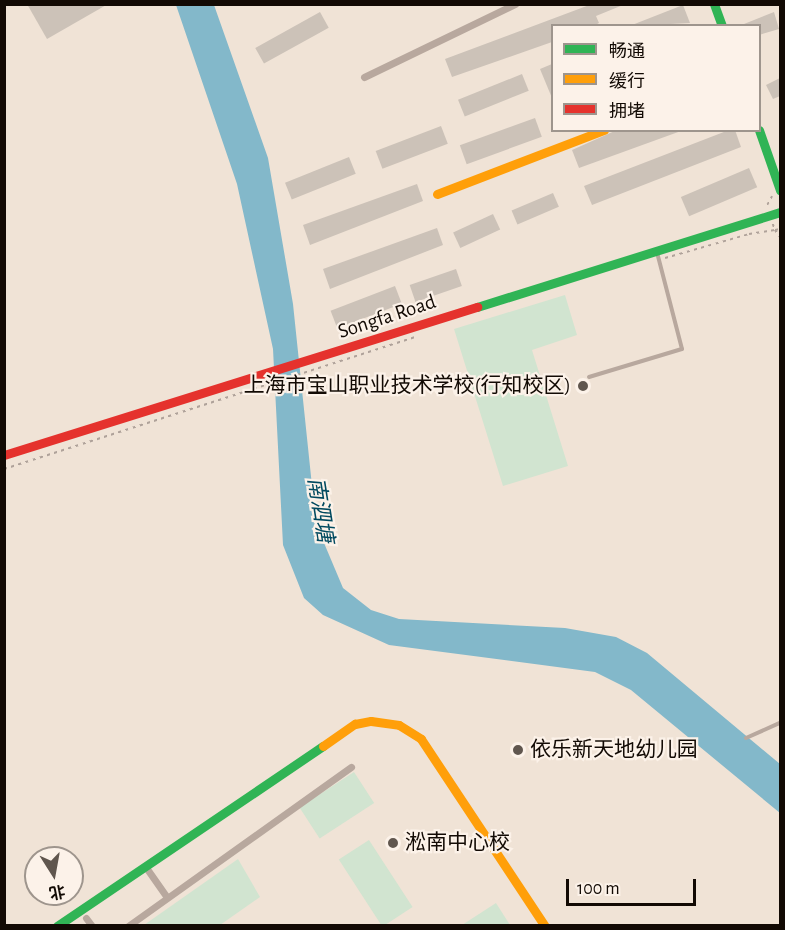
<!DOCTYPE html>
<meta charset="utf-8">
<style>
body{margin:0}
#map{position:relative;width:785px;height:930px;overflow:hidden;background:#f0e3d6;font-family:"Alegreya Sans","Noto Sans SC",sans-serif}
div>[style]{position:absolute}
.green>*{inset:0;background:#d1e4d0;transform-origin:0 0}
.water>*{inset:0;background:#83b8ca}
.building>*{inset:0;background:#ccc2b8;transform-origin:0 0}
.path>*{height:1.5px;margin-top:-0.75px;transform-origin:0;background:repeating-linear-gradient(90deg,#afa29a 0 3px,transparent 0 7.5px)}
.lane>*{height:4px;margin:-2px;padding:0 2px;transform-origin:2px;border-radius:2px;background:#b8a89e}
.street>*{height:7px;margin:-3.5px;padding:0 3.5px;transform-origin:3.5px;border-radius:3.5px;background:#b8a89e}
.fast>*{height:9px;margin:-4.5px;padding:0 4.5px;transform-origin:4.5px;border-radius:4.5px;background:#30b455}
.slow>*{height:9px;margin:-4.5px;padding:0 4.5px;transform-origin:4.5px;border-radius:4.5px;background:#ff9f0a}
.jam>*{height:9px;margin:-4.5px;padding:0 4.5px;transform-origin:4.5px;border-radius:4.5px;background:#e5322d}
.dots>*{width:16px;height:16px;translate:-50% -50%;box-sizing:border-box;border:3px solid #fcf2e9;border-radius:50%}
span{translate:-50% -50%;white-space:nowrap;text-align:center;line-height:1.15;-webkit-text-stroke:4.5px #fcf2e9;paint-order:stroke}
.street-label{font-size:21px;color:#120a04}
.poi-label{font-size:21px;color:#120a04}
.right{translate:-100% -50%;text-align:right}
.left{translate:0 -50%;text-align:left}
.water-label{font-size:22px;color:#00495f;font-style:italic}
.frame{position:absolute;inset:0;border:6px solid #120a04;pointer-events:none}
.legend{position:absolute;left:551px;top:24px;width:210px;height:108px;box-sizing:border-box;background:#fcf2e9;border:2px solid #9e958d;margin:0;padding:8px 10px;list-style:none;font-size:18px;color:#120a04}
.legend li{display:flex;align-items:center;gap:12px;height:30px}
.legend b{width:30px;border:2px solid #9e958d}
.north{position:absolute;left:24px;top:846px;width:60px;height:60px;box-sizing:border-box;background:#fcf2e9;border:2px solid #9e958d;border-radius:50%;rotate:169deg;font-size:16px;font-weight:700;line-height:24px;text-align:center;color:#120a04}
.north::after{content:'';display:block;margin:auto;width:21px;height:27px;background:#60564e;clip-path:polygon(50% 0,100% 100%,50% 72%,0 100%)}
.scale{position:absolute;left:566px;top:879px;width:130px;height:27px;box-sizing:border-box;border:3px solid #120a04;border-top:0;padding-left:8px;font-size:18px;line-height:21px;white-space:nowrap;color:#120a04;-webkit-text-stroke:4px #fcf2e9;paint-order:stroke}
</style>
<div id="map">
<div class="green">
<div style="clip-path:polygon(565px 295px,577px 335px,532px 350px,568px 466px,503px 486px,454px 329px)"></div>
<div style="left:354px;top:772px;width:37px;height:65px;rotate:57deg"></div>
<div style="left:369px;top:840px;width:80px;height:36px;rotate:57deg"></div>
<div style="clip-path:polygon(238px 859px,260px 897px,220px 925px,144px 925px)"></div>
<div style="clip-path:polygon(496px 903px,510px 925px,462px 925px)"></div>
</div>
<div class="water">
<div style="clip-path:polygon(176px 5px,214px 5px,268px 158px,293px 304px,316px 524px,343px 588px,371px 610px,399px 619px,565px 628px,616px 637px,647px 653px,780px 764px,780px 813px,631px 690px,595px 672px,389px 645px,323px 615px,304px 598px,283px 545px,273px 349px,237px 184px)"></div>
</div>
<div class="building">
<div style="clip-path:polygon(27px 4px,108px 4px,47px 39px)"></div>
<div style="clip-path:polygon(592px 4px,623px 5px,596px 16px,599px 23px,593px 26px,552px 26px,552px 42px,452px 77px,445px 59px)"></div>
<div style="clip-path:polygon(683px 5px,690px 23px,632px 26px,632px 25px)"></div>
<div style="left:320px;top:12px;width:18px;height:74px;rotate:61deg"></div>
<div style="clip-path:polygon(774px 12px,779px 29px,759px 35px,759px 26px,739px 26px)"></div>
<div style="clip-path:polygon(552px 64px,552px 98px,540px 69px)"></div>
<div style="left:522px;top:74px;width:18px;height:69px;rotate:68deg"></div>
<div style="clip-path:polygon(780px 78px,780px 96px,773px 99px,766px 85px)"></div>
<div style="left:535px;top:118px;width:20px;height:80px;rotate:70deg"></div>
<div style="left:441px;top:126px;width:19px;height:70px;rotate:69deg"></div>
<div style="clip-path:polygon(617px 130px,681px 130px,681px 131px,579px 168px,572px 150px)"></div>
<div style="clip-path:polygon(729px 130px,735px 130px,741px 147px,592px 205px,584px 186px)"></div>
<div style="left:349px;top:157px;width:18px;height:69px;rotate:68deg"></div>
<div style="left:749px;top:168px;width:21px;height:74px;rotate:67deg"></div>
<div style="clip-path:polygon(417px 184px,423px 201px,310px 245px,303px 225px)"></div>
<div style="left:553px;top:193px;width:15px;height:45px;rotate:67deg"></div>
<div style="left:493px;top:214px;width:17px;height:44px;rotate:65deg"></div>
<div style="clip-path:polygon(437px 228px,443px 245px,330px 289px,323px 269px)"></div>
<div style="left:456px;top:269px;width:18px;height:49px;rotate:71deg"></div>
<div style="left:395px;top:286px;width:19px;height:69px;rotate:69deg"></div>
</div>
<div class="path">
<div style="left:767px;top:205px;width:10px;rotate:-61deg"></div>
<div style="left:773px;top:224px;width:6px;rotate:72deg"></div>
<div style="left:775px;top:230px;width:5px;rotate:-11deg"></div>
<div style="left:665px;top:258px;width:87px;rotate:-15.9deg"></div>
<div style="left:749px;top:234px;width:26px;rotate:-9deg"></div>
<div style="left:775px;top:230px;width:9px;rotate:54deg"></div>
<div style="left:4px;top:469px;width:431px;rotate:-17.8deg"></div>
</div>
<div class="lane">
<div style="left:589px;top:377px;width:97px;rotate:-16.8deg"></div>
<div style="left:682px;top:349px;width:100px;rotate:-104.5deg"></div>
<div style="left:746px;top:738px;width:37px;rotate:-24deg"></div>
</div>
<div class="street">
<div style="left:364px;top:77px;width:168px;rotate:-25.8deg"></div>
<div style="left:145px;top:866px;width:37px;rotate:55deg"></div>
<div style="left:86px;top:918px;width:10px;rotate:53deg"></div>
<div style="left:128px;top:926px;width:274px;rotate:-35.5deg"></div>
</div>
<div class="fast">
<div style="left:714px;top:4px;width:23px;rotate:70deg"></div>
<div style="left:759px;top:130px;width:64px;rotate:70.7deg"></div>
<div style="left:477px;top:307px;width:318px;rotate:-17.4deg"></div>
<div style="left:57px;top:926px;width:321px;rotate:-34.1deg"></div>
</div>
<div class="slow">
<div style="left:437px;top:194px;width:179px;rotate:-21deg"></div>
<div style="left:323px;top:746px;width:39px;rotate:-35deg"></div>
<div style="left:355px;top:724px;width:16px;rotate:-11deg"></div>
<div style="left:371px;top:721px;width:28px;rotate:8deg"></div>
<div style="left:399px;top:725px;width:26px;rotate:32deg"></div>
<div style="left:421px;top:739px;width:224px;rotate:56.5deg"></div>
</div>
<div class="jam">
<div style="left:4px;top:455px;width:496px;rotate:-17.4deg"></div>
</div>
<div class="dots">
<div style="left:583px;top:386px;background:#60564e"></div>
<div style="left:518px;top:750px;background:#60564e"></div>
<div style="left:393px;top:843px;background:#60564e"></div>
</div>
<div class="street-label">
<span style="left:387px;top:317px;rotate:-18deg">Songfa Road</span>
</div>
<div class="poi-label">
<span class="right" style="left:571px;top:386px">上海市宝山职业技术学校(行知校区)</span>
<span class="left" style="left:530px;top:750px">依乐新天地幼儿园</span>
<span class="left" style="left:405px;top:843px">淞南中心校</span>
</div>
<div class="water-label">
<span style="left:320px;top:510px;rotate:81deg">南泗塘</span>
</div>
<div class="frame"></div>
<ul class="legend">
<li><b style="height:8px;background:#30b455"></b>畅通</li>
<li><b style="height:8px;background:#ff9f0a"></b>缓行</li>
<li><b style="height:8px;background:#e5322d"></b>拥堵</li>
</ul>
<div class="north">北</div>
<div class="scale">100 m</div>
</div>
